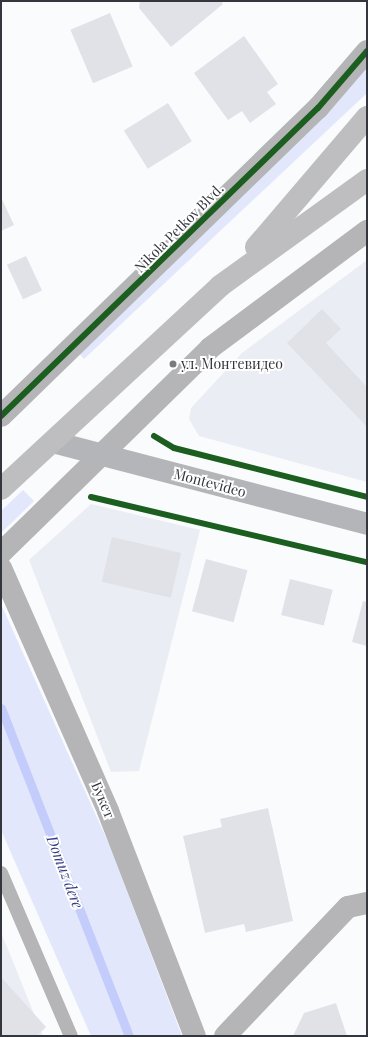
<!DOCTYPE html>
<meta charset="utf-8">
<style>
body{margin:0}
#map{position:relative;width:368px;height:1037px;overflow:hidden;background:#fafbfd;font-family:"Playfair Display",serif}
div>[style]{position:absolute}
.built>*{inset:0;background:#ebedf4}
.green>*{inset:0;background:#e2e7fc}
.stream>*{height:9px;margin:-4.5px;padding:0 4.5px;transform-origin:4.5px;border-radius:4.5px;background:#c3ccfa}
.building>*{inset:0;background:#e1e2e7;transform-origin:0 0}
.lane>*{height:14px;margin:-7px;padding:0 7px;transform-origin:7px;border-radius:7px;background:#b5b5b8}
.street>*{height:22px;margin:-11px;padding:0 11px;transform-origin:11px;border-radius:11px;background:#b5b5b8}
.secondary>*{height:22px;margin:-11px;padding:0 11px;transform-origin:11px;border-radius:11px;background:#b4b5b8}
.highway>*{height:22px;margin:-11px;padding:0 11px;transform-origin:11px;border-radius:11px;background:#bebec1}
.cycleway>*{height:6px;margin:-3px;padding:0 3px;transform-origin:3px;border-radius:3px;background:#1b5e20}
.dots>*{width:11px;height:11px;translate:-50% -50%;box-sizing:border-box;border:2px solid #fff;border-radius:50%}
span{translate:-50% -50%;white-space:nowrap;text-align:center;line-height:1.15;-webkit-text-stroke:4px #fff;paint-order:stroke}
.street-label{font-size:14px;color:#34363e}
.poi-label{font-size:14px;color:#34363e}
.left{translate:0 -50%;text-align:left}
.water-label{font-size:15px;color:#343a84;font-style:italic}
.frame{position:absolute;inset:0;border:2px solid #34363e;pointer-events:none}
</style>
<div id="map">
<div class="built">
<div style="clip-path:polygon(367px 260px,367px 482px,199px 436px,189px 419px,191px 408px,242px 353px)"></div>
<div style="clip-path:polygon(91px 504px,200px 530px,139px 771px,111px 772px,29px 560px)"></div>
<div style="clip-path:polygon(1px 932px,43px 1036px,1px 1036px)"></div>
</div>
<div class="green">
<div style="clip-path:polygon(367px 63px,366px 94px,84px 359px,77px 351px)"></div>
<div style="clip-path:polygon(23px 490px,34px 501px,1px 533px,1px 511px)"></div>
<div style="clip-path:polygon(1px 604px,111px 849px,182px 1036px,91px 1036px,1px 830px)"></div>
</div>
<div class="stream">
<div style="left:1px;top:708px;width:352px;rotate:68.7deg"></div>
</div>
<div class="building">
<div style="clip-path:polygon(140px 1px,221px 1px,223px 4px,171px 47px,139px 8px)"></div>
<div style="left:110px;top:13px;width:58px;height:43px;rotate:67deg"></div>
<div style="clip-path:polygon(244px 36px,278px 84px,267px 92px,276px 104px,250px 123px,242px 111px,228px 120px,194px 73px)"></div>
<div style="left:168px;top:103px;width:45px;height:52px;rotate:58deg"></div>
<div style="clip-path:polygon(1px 197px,14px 225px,1px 231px)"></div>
<div style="left:26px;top:256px;width:38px;height:21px;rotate:65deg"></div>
<div style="clip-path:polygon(322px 309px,341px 329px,326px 343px,367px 387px,367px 427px,287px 343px)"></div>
<div style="left:112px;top:537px;width:71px;height:46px;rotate:13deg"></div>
<div style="left:206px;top:559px;width:43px;height:54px;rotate:15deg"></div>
<div style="left:290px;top:579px;width:44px;height:37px;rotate:14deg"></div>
<div style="clip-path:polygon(363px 601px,367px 602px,367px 646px,352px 642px)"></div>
<div style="clip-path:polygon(268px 808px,293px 921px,246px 932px,244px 924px,205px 933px,183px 836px,222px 827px,220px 819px)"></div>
<div style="clip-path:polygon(1px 977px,46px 1027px,37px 1036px,1px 1036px)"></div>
<div style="clip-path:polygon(336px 1003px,347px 1036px,293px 1036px,304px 1013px)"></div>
</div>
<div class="lane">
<div style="left:1px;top:873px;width:177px;rotate:66.8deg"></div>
</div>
<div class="street">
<div style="left:1px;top:416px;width:442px;rotate:-44.2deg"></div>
<div style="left:318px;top:108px;width:75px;rotate:-49.3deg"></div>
<div style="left:1px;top:553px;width:293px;rotate:-44.4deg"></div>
<div style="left:210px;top:348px;width:196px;rotate:-36.7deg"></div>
<div style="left:1px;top:568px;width:266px;rotate:66.2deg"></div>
<div style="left:108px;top:811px;width:241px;rotate:68.9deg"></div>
<div style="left:225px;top:1036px;width:178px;rotate:-46.4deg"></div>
<div style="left:348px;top:907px;width:19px;rotate:-12deg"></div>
</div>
<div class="secondary">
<div style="left:53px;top:442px;width:325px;rotate:14.6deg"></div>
</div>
<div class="highway">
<div style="left:256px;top:247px;width:171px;rotate:-49.5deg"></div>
<div style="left:1px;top:489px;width:299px;rotate:-42.8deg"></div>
<div style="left:220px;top:286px;width:181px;rotate:-35.8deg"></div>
</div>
<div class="cycleway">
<div style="left:1px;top:416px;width:442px;rotate:-44.2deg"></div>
<div style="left:318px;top:108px;width:75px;rotate:-49.3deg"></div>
<div style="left:154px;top:436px;width:23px;rotate:31deg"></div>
<div style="left:174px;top:448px;width:199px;rotate:14.2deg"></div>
<div style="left:91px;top:497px;width:284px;rotate:13.3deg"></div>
</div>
<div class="dots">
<div style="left:173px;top:364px;background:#797b81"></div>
</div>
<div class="street-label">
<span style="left:179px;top:228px;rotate:-45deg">Nikola Petkov Blvd.</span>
<span style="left:210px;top:483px;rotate:15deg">Montevideo</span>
<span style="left:103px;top:800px;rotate:67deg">Букет</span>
</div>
<div class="poi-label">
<span class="left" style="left:181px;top:364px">ул. Монтевидео</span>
</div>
<div class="water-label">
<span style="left:65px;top:872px;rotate:69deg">Domuz dere</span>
</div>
<div class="frame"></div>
</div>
